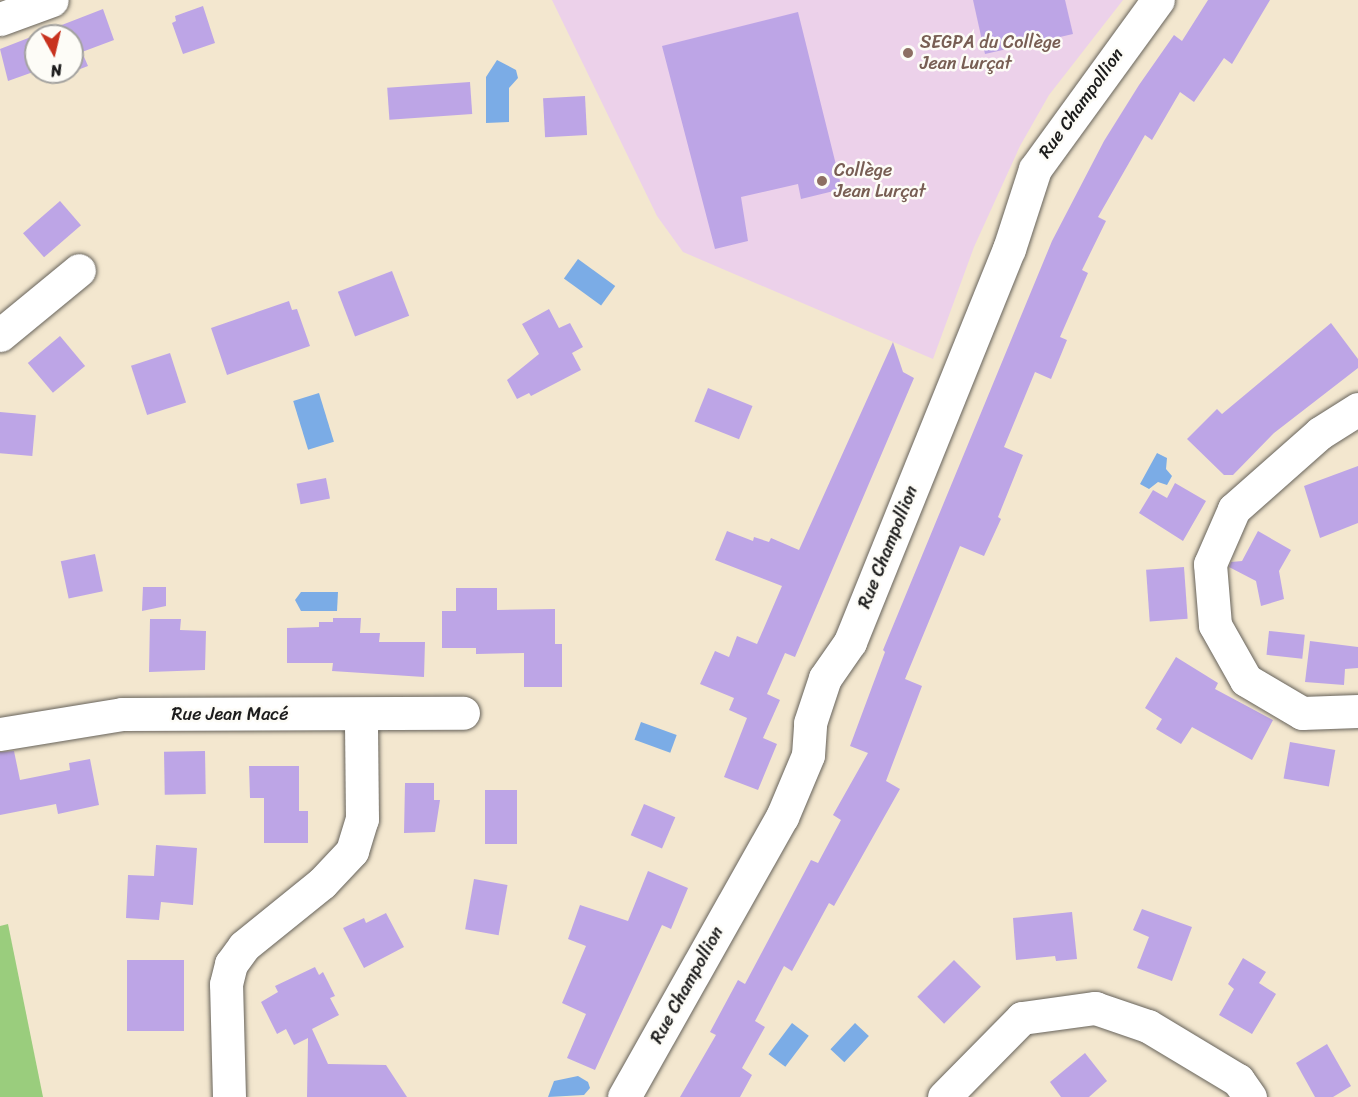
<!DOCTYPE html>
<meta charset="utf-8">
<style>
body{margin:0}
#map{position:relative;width:1358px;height:1097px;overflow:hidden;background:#f3e7cf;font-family:Sriracha,sans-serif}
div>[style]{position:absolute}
.built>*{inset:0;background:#ecd1ea}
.green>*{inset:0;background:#9acd7d}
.water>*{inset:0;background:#7bace6;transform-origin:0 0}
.building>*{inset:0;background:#bda5e6;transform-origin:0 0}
.roads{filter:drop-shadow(0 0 2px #67635b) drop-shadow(0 0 2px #67635b)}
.minor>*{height:33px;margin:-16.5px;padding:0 16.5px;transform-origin:16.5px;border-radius:16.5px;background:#fff}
.dots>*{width:16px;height:16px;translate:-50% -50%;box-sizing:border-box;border:3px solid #fdfcf7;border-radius:50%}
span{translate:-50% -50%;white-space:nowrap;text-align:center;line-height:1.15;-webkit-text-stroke:5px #fdfcf7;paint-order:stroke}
.education-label{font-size:18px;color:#785e54}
.left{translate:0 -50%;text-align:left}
.street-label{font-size:18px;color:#1c1c1c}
.north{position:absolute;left:24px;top:24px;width:60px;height:60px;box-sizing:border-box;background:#fdfcf7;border:2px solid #a3a29f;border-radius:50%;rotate:172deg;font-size:16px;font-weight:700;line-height:24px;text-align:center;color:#1c1c1c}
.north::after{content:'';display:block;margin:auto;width:21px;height:27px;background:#c8321e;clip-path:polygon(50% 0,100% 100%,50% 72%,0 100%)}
</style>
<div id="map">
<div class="built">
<div style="clip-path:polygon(552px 0,1123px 0,1049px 95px,1020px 146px,974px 247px,933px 359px,683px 252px,657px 216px)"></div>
</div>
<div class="green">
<div style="clip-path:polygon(8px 924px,43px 1097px,0 1097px,0 926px)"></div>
</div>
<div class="water">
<div style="clip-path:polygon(497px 60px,516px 70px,518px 78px,509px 88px,509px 122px,486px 123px,486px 77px)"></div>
<div style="left:578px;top:259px;width:46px;height:24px;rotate:36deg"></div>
<div style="left:319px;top:393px;width:51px;height:27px;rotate:73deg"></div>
<div style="clip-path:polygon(1157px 453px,1167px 458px,1166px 469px,1172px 476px,1167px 485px,1158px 482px,1149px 489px,1140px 484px)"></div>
<div style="clip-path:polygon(301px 592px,338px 592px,337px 611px,301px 611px,295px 600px)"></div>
<div style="left:641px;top:722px;width:38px;height:19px;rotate:20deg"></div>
<div style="left:792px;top:1023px;width:21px;height:39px;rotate:37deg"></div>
<div style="left:855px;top:1023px;width:19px;height:36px;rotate:43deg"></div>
<div style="clip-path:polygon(578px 1076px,588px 1082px,590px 1088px,584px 1095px,548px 1097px,554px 1081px)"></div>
</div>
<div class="building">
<div style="clip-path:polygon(973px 0,1065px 0,1073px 34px,985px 54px)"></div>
<div style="clip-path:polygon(1208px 0,1270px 0,1232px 64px,1224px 58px,1194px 102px,1180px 92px,1152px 140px,1145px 135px,1098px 217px,1106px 221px,1082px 270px,1088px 273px,1060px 337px,1067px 340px,1051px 379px,1035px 372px,1004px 447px,1023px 455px,998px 517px,1001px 519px,984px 556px,960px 546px,905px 679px,922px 686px,886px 781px,900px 789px,834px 906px,829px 903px,792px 971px,784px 966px,755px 1021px,765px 1027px,742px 1068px,752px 1075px,740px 1097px,680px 1097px,716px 1035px,710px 1032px,738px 980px,745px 984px,811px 860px,818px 863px,841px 820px,833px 815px,868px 753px,850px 746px,885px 652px,883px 650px,1052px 241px,1104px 141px,1139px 85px,1174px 35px,1182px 41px)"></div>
<div style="clip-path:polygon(203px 6px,215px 43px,183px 54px,172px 23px,176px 21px,175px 16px)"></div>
<div style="clip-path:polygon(103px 9px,114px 40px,82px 52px,88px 66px,49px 81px,45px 72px,72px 72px,72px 36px,36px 36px,36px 71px,8px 81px,0 49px)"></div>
<div style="clip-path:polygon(798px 12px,842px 189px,801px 199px,798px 184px,741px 197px,748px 241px,715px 249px,662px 46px)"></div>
<div style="left:470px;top:82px;width:32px;height:83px;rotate:86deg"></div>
<div style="left:585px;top:96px;width:39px;height:42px;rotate:87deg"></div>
<div style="left:60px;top:201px;width:32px;height:49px;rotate:49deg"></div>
<div style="left:392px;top:271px;width:48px;height:58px;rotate:69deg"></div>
<div style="clip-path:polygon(289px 301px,292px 310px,297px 309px,310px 346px,227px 375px,211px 328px)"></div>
<div style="clip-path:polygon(549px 309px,559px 328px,570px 323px,583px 347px,572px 353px,581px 370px,531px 396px,529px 393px,517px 399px,507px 380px,539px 354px,522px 324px)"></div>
<div style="clip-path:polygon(1331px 323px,1358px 359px,1358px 368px,1274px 433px,1233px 475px,1224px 475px,1187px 439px,1217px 409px,1222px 414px)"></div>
<div style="left:60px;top:336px;width:39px;height:42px;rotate:50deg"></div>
<div style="clip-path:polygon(893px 342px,903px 372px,914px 378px,795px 657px,785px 653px,767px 694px,780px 700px,763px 738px,777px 744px,758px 790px,724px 777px,747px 718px,729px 710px,734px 698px,700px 684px,715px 651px,729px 657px,737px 636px,757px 644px,782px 586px,715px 560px,727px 531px,753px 541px,754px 537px,769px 542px,771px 538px,799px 550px)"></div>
<div style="left:170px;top:353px;width:52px;height:41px;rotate:72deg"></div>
<div style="left:708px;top:388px;width:48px;height:36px;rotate:22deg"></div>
<div style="left:0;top:412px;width:36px;height:41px;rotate:5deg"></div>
<div style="clip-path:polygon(1358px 466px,1358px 523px,1320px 538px,1304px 486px)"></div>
<div style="left:326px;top:478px;width:21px;height:30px;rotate:79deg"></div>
<div style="clip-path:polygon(1175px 483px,1206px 501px,1183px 541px,1139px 513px,1153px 490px,1167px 498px)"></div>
<div style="clip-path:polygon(1258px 531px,1291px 550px,1279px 571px,1284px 599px,1261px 606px,1256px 581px,1229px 567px,1231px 562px,1242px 561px)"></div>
<div style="left:95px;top:554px;width:38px;height:35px;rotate:78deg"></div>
<div style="left:1184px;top:567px;width:52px;height:38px;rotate:86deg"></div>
<div style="clip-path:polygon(143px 587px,166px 587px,166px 606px,142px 611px)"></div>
<div style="clip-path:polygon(456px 588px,497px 588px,497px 610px,555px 609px,555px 644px,562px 644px,562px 687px,524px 687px,524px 653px,476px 654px,476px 648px,442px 648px,442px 611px,456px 611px)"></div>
<div style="clip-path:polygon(333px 618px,361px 618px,360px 633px,380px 633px,379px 642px,425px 642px,424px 677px,332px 671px,333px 663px,287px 663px,287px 628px,319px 627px,319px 622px,333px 622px)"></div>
<div style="clip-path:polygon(150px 619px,181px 619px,180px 630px,206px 631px,205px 670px,149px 672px)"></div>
<div style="left:1269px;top:631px;width:36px;height:24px;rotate:6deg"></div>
<div style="clip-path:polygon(1310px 641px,1358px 647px,1358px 668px,1345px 669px,1344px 685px,1305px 682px)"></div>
<div style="clip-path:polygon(1176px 657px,1218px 683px,1215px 689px,1273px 720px,1252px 760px,1192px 727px,1181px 744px,1156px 729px,1162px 719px,1145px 708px)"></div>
<div style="left:1290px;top:742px;width:46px;height:37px;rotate:10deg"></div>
<div style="clip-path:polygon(14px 751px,20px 780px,70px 770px,69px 763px,90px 759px,99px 805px,58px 814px,56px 804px,0 815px,0 752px)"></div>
<div style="left:205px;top:751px;width:43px;height:41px;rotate:89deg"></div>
<div style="clip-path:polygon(249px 766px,299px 766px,299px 811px,308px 811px,308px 843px,264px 843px,264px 798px,250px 798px)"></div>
<div style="clip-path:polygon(405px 783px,434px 783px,434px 800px,440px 800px,435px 832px,404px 833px)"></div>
<div style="left:485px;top:790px;width:32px;height:54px"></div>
<div style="left:644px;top:804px;width:34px;height:34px;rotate:23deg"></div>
<div style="clip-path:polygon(156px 845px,197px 848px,193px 905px,161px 902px,159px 920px,126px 918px,128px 875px,154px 876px)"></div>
<div style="clip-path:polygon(648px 871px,688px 888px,671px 929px,662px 925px,595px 1070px,567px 1058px,586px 1014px,562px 1003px,586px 946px,568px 939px,580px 905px,628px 921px)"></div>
<div style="left:474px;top:879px;width:34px;height:51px;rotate:10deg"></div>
<div style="clip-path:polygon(1142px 909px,1192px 927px,1172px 981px,1137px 968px,1149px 937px,1133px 930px)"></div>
<div style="clip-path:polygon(1072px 912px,1077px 959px,1056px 961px,1055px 956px,1016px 960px,1013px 918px)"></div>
<div style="clip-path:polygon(386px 913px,404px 947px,364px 968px,343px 928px,364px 918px,366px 923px)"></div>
<div style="clip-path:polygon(1243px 958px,1266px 972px,1259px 983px,1276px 994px,1252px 1034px,1219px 1015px,1234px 989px,1228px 984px)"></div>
<div style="left:127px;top:960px;width:57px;height:71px"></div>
<div style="left:954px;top:960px;width:38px;height:52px;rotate:45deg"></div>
<div style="clip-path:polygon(315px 967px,319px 975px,323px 972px,335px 996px,330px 998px,339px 1015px,312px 1029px,328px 1064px,386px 1065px,407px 1097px,307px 1097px,308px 1038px,294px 1045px,286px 1029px,277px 1034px,261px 1002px,278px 992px,275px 986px)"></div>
<div style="clip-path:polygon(1327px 1044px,1351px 1086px,1333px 1097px,1315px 1097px,1296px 1063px)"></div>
<div style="clip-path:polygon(1085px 1053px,1107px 1081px,1089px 1097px,1061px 1097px,1050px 1082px)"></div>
</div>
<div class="roads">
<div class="minor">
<div style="left:0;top:19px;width:55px;rotate:-20.1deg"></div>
<div style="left:0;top:335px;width:102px;rotate:-39.4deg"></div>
<div style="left:1358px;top:409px;width:45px;rotate:147.7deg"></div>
<div style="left:1320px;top:433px;width:115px;rotate:138.5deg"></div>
<div style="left:1234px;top:509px;width:60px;rotate:113.6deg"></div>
<div style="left:1210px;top:564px;width:61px;rotate:85.3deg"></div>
<div style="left:1215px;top:625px;width:63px;rotate:60.6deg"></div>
<div style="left:1246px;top:680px;width:65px;rotate:30.5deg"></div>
<div style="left:1302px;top:713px;width:56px;rotate:-2deg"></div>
<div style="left:0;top:734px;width:124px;rotate:-9.3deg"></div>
<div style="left:122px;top:714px;width:341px;rotate:-0.2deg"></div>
<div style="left:229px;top:1097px;width:113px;rotate:-91.5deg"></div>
<div style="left:226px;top:984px;width:21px;rotate:-76deg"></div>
<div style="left:231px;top:964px;width:22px;rotate:-54deg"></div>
<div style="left:244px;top:946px;width:100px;rotate:-38.9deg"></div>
<div style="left:322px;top:883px;width:44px;rotate:-46.8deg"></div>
<div style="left:352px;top:851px;width:34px;rotate:-73deg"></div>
<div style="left:362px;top:819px;width:104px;rotate:-90.6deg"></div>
<div style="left:624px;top:1097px;width:322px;rotate:-60.6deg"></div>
<div style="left:782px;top:817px;width:67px;rotate:-67.2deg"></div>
<div style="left:808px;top:755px;width:32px;rotate:-86deg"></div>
<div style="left:810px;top:723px;width:47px;rotate:-71.6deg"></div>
<div style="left:825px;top:678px;width:44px;rotate:-55.2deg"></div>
<div style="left:850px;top:642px;width:424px;rotate:-68deg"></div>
<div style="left:1009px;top:249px;width:84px;rotate:-72deg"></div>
<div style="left:1035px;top:169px;width:209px;rotate:-54deg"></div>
<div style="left:944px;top:1097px;width:111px;rotate:-45.4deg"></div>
<div style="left:1022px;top:1018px;width:74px;rotate:-7.8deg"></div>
<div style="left:1095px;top:1008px;width:56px;rotate:18.8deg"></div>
<div style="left:1148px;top:1026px;width:105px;rotate:31deg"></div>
<div style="left:1238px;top:1080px;width:21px;rotate:55deg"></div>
</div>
</div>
<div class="dots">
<div style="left:908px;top:53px;background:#8d6e63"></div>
<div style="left:822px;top:181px;background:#8d6e63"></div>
</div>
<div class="education-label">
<span class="left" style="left:920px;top:53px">SEGPA du Collège<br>Jean Lurçat</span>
<span class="left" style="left:834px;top:181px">Collège<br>Jean Lurçat</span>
</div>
<div class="street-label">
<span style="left:1081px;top:103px;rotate:-54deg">Rue Champollion</span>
<span style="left:888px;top:547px;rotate:-68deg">Rue Champollion</span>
<span style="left:230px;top:714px">Rue Jean Macé</span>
<span style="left:687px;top:985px;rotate:-61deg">Rue Champollion</span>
</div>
<div class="north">N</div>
</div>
